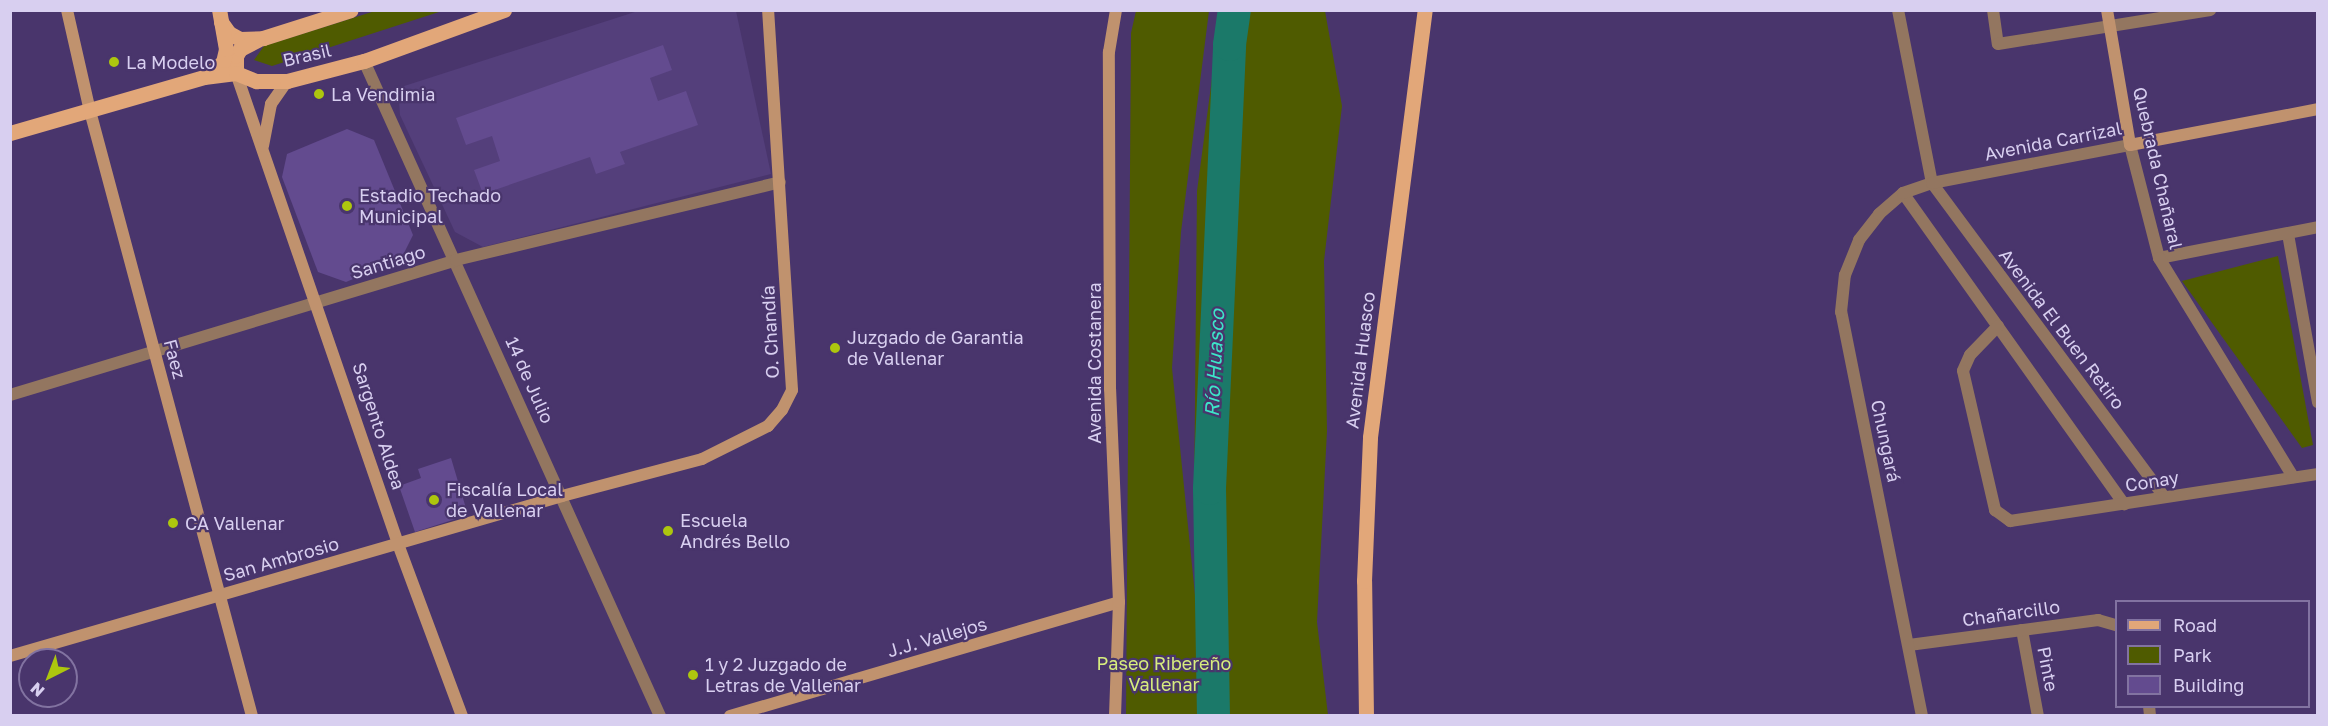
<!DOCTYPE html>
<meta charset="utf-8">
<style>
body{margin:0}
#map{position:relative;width:2328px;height:726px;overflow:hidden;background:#49356c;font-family:"Golos Text",sans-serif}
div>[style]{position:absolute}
.built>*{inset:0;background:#543f7b}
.green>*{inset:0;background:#4f5b00}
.river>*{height:33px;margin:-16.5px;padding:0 16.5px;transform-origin:16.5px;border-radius:16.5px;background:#1b7969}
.building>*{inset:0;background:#634b8f}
.street>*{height:12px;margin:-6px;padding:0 6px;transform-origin:6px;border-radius:6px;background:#937660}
.secondary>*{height:12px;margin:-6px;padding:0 6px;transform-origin:6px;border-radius:6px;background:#c0926e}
.primary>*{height:15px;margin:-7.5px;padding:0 7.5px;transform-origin:7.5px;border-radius:7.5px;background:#e2a779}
.dots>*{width:16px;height:16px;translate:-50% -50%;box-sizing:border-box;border:3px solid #49356c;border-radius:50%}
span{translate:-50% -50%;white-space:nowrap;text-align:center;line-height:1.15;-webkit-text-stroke:4.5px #49356c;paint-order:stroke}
.street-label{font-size:18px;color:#d8cff0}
.poi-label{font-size:18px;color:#d8cff0}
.left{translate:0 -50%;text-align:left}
.park-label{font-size:18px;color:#d7ed7e}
.water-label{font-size:20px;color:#3de5c8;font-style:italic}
.frame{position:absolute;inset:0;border:12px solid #d8cff0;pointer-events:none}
.legend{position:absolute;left:2115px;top:600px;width:195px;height:108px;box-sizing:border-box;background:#49356c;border:2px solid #8273a1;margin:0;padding:8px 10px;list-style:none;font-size:18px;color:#d8cff0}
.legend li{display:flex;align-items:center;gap:12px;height:30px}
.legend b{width:30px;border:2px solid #8273a1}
.north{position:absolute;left:18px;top:648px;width:60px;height:60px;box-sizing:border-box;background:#49356c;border:2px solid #8273a1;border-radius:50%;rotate:222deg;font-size:16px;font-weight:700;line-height:24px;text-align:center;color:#d8cff0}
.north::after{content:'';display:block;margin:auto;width:21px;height:27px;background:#adc60e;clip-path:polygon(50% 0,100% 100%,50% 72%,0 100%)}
</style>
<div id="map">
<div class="built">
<div style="clip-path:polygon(638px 11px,736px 11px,771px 174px,483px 247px,455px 232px,400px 115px,398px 88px)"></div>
</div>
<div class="green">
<div style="clip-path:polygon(375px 11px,442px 11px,272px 66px,254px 60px,264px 46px)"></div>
<div style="clip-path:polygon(1136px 11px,1209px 11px,1181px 232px,1172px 368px,1203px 674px,1218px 665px,1214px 518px,1194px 505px,1197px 191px,1221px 11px,1325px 11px,1342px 106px,1324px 261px,1327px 431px,1317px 622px,1328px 715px,1126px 715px,1131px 33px)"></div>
<div style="clip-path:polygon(2278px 256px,2313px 445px,2302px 448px,2182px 281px)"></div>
</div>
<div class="river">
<div style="left:1213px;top:716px;width:228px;rotate:-91deg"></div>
<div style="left:1209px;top:488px;width:444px;rotate:-87.4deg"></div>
<div style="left:1229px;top:44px;width:34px;rotate:-82deg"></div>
</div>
<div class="building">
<div style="clip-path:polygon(663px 45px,672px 70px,650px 78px,658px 101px,686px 91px,698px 125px,620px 152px,625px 164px,596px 174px,590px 157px,483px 194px,474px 170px,500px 161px,492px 136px,466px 145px,456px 118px)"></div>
<div style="clip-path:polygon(347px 129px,374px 140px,413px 235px,401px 259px,346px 282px,318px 272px,282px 177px,287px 154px)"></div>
<div style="clip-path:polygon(451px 458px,468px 515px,415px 532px,399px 486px,421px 478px,418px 469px)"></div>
</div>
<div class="street">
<div style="left:1898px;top:10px;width:176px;rotate:78.9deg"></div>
<div style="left:1932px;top:183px;width:390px;rotate:53.5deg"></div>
<div style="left:1993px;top:10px;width:34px;rotate:82deg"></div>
<div style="left:1998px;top:44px;width:215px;rotate:-9.1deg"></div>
<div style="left:364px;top:61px;width:719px;rotate:65.68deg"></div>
<div style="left:1903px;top:193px;width:382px;rotate:54.6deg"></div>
<div style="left:2288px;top:234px;width:171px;rotate:79.9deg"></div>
<div style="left:2159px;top:258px;width:162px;rotate:-11deg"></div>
<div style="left:1998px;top:326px;width:40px;rotate:134deg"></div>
<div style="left:1970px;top:355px;width:17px;rotate:114deg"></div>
<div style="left:1963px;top:371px;width:143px;rotate:77deg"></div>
<div style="left:1995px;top:510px;width:19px;rotate:36deg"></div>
<div style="left:2010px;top:521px;width:312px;rotate:-8.7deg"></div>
<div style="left:10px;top:395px;width:466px;rotate:-16.8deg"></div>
<div style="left:456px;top:260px;width:333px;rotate:-13.5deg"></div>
<div style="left:2022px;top:630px;width:87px;rotate:79.5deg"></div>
<div style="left:1909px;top:645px;width:191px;rotate:-7.5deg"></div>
<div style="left:2098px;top:620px;width:19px;rotate:16deg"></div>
<div style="left:2149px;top:706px;width:10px;rotate:84deg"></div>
<div style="left:1922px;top:716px;width:412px;rotate:-101.3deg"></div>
<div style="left:1841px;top:312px;width:37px;rotate:-84deg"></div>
<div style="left:1845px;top:275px;width:38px;rotate:-68deg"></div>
<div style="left:1859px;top:240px;width:33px;rotate:-52deg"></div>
<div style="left:1879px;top:214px;width:32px;rotate:-41deg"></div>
<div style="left:1903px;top:193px;width:31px;rotate:-19deg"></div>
<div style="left:1932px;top:183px;width:202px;rotate:-10.9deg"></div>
<div style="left:2130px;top:145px;width:117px;rotate:75.6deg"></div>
<div style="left:2159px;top:258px;width:257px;rotate:58.5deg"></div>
</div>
<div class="secondary">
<div style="left:67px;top:10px;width:104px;rotate:77.2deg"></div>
<div style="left:90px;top:111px;width:626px;rotate:75.01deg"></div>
<div style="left:2107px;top:10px;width:137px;rotate:80.3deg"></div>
<div style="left:2130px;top:145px;width:191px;rotate:-10.8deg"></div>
<div style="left:236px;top:73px;width:498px;rotate:71deg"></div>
<div style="left:398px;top:544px;width:184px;rotate:69.6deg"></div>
<div style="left:263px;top:146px;width:43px;rotate:-79.2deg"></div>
<div style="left:271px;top:104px;width:28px;rotate:-55deg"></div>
<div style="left:10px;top:656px;width:575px;rotate:-16.16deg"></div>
<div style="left:562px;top:496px;width:145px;rotate:-14.8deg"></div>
<div style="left:702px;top:459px;width:74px;rotate:-26.6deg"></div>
<div style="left:768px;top:426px;width:21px;rotate:-49deg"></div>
<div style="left:782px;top:410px;width:22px;rotate:-63deg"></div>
<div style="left:792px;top:390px;width:381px;rotate:-93.6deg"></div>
<div style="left:730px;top:716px;width:405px;rotate:-16.3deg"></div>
<div style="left:1115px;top:716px;width:114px;rotate:-88deg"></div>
<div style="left:1119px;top:602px;width:213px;rotate:-92.4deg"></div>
<div style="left:1110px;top:389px;width:337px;rotate:-90.2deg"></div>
<div style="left:1109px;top:52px;width:43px;rotate:-80.5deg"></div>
</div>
<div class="primary">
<div style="left:221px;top:22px;width:14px;rotate:54deg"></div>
<div style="left:229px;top:33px;width:13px;rotate:29deg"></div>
<div style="left:240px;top:39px;width:23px;rotate:-2deg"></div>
<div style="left:263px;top:38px;width:92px;rotate:-17.7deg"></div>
<div style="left:236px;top:73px;width:17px;rotate:-90deg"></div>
<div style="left:236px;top:56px;width:8px;rotate:-60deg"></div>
<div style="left:240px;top:49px;width:20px;rotate:-27deg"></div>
<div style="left:207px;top:75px;width:21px;rotate:-39deg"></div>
<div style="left:223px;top:62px;width:13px;rotate:-77deg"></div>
<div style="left:226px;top:49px;width:40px;rotate:-100deg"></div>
<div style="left:10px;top:133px;width:202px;rotate:-16.1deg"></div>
<div style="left:204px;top:77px;width:32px;rotate:-7deg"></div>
<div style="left:236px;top:73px;width:22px;rotate:22deg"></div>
<div style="left:256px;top:81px;width:31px"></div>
<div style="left:287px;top:81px;width:80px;rotate:-14.6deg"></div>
<div style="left:364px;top:61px;width:149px;rotate:-20deg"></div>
<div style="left:1366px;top:716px;width:135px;rotate:-90.8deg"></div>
<div style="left:1364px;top:581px;width:144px;rotate:-87.6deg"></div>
<div style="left:1370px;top:437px;width:431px;rotate:-82.7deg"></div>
</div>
<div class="dots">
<div style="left:114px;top:62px;background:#adc60e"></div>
<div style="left:319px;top:94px;background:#adc60e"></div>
<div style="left:347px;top:206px;background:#adc60e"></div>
<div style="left:835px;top:348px;background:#adc60e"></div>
<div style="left:434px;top:500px;background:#adc60e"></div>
<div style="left:173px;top:523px;background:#adc60e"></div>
<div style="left:668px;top:531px;background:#adc60e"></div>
<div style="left:693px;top:675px;background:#adc60e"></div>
</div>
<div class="street-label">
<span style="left:307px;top:55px;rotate:-13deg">Brasil</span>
<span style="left:2053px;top:141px;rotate:-11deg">Avenida Carrizal</span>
<span style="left:2158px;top:168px;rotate:77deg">Quebrada Chañaral</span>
<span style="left:388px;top:262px;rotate:-17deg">Santiago</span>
<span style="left:2062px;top:329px;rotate:53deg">Avenida El Buen Retiro</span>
<span style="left:770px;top:332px;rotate:-93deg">O. Chandía</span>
<span style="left:175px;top:359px;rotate:75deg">Faez</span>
<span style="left:1360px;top:360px;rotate:-83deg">Avenida Huasco</span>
<span style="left:1094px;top:363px;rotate:-90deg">Avenida Costanera</span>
<span style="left:530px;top:380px;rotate:66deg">14 de Julio</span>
<span style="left:379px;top:426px;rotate:72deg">Sargento Aldea</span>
<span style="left:1886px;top:441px;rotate:78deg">Chungará</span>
<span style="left:2152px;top:481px;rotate:-9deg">Conay</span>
<span style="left:281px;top:559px;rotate:-16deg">San Ambrosio</span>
<span style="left:2011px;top:613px;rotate:-8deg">Chañarcillo</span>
<span style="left:937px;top:637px;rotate:-16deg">J.J. Vallejos</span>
<span style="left:2048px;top:669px;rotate:79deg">Pinte</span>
</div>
<div class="poi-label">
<span class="left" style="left:126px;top:62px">La Modelo</span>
<span class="left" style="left:331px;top:94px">La Vendimia</span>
<span class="left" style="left:359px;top:206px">Estadio Techado<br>Municipal</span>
<span class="left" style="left:847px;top:348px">Juzgado de Garantia<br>de Vallenar</span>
<span class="left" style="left:446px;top:500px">Fiscalía Local<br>de Vallenar</span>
<span class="left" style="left:680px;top:531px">Escuela<br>Andrés Bello</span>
<span class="left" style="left:185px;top:523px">CA Vallenar</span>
<span class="left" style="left:705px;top:675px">1 y 2 Juzgado de<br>Letras de Vallenar</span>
</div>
<div class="park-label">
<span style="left:1164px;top:674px">Paseo Ribereño<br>Vallenar</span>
</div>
<div class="water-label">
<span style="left:1214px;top:363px;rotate:-87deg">Río Huasco</span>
</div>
<div class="frame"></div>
<ul class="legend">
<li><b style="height:8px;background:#e2a779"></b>Road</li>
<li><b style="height:16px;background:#4f5b00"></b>Park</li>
<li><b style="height:16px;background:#634b8f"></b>Building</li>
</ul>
<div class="north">N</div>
</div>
